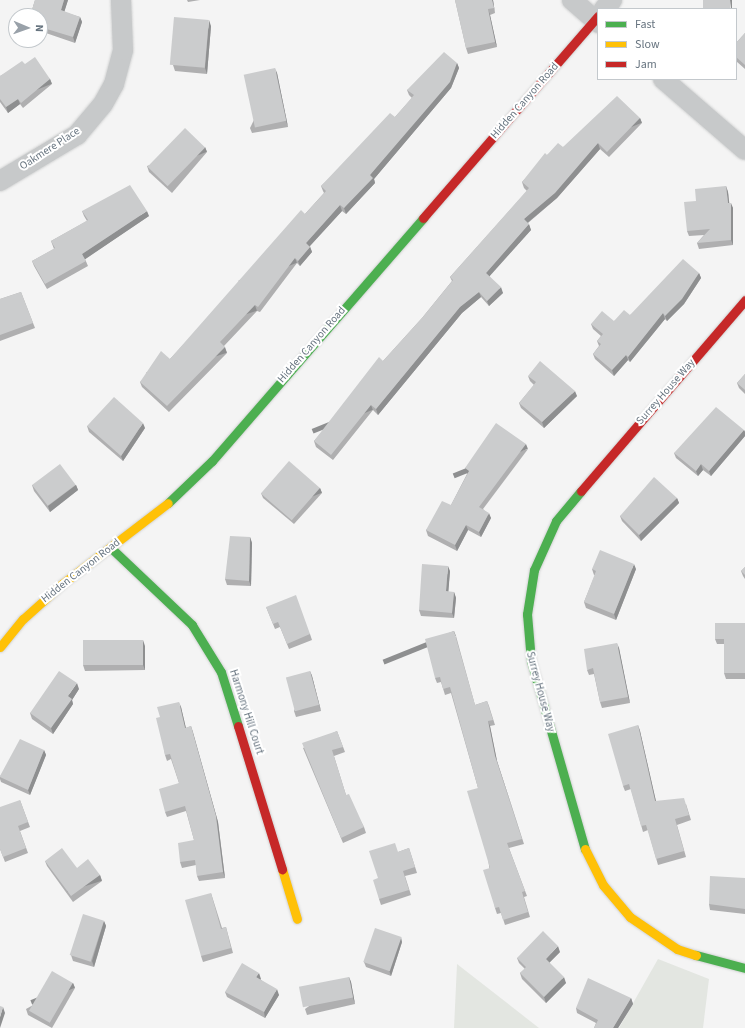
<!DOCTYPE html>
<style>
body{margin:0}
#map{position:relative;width:745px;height:1028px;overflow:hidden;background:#f4f4f4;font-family:"Source Sans 3",sans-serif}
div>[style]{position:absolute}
.green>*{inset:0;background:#e3e6e1}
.roads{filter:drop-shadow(0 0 1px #d1d2d2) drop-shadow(0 0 1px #d1d2d2)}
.street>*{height:20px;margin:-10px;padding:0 10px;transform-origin:10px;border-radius:10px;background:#c7c9ca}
.fast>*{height:9px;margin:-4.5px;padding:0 4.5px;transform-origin:4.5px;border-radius:4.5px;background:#4caf50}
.slow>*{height:9px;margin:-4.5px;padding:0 4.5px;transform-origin:4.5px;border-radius:4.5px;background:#ffc107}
.jam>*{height:9px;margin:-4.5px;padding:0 4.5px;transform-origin:4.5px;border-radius:4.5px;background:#c62828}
.wall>*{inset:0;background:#afafb0}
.shaded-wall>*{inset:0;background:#8e8f90;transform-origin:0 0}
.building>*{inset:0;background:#cbcccd;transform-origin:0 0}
span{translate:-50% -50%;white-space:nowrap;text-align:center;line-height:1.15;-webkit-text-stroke:4px #fff;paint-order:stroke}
.street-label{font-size:11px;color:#687580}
.legend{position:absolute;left:597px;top:8px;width:140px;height:72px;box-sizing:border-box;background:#fff;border:1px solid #c3c8cc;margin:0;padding:5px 7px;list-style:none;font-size:12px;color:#687580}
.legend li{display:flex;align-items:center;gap:8px;height:20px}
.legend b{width:20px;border:1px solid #c3c8cc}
.north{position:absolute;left:8px;top:8px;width:40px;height:40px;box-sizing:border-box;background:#fff;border:1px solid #c3c8cc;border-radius:50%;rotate:92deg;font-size:11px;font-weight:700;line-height:16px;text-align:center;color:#687580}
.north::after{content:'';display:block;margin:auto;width:14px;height:18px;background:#99a1a9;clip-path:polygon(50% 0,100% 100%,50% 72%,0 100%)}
</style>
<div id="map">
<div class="green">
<div style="clip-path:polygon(658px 959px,709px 979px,703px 1028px,619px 1028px)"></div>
<div style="clip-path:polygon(457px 964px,539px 1028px,454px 1028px)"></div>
</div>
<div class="roads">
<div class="street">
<div style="left:572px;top:0;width:35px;rotate:41deg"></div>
<div style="left:604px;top:9px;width:12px;rotate:-48deg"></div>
<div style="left:663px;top:79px;width:108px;rotate:40.9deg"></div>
<div style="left:0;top:181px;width:90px;rotate:-30.9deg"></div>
<div style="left:77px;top:135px;width:40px;rotate:-50deg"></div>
<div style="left:103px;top:104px;width:23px;rotate:-61deg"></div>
<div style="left:114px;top:84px;width:35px;rotate:-75deg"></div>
<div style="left:123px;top:50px;width:50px;rotate:-92.3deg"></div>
</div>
<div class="fast">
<div style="left:581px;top:491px;width:39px;rotate:130deg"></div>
<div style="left:556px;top:521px;width:54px;rotate:114.2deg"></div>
<div style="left:534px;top:570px;width:45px;rotate:99deg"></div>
<div style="left:527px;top:614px;width:47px;rotate:85.1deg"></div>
<div style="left:531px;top:661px;width:196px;rotate:74deg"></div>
<div style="left:168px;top:503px;width:61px;rotate:-43.7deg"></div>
<div style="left:212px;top:461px;width:322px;rotate:-49deg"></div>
<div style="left:111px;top:548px;width:112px;rotate:43.5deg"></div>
<div style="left:192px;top:625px;width:55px;rotate:58.3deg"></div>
<div style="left:221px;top:672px;width:57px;rotate:72.5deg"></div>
<div style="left:696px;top:955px;width:51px;rotate:14.9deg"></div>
</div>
<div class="slow">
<div style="left:0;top:647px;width:36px;rotate:-51deg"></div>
<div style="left:23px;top:619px;width:52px;rotate:-41.9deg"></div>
<div style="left:62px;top:584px;width:133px;rotate:-37.4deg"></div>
<div style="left:585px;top:849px;width:40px;rotate:63.4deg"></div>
<div style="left:603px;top:885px;width:42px;rotate:49.8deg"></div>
<div style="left:630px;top:917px;width:57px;rotate:34.2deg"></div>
<div style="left:677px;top:949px;width:20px;rotate:18deg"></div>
<div style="left:282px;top:869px;width:52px;rotate:73.3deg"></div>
</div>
<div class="jam">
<div style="left:423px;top:218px;width:267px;rotate:-49.1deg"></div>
<div style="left:581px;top:491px;width:252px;rotate:-49.3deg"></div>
<div style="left:238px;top:726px;width:150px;rotate:72.9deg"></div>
</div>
</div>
<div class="wall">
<div style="clip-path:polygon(35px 0,68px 0,64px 12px,80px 17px,82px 22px,75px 43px,40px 31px,40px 16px,32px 16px,31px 13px)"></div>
<div style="clip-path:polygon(187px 0,200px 0,188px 2px)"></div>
<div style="clip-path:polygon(455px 0,493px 0,495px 13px,490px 15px,497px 47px,468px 54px,466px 48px)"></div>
<div style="clip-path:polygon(211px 26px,207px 74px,175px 71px,173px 65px)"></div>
<div style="clip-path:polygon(745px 33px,745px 69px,736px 61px,736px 43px)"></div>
<div style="clip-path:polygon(457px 63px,459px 68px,451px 88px,374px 179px,375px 183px,346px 214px,342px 211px,310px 246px,312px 252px,300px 266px,297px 263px,260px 312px,257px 311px,224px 346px,227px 353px,169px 412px,142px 387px,140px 382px,170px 359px,305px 214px,324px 193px,323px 191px,321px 186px,395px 117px,412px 98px,409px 95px,407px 90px)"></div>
<div style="clip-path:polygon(25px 64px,50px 79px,52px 84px,23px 108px,20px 104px,8px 113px,0 102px,0 76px)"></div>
<div style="clip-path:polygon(277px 73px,288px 127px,252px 133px,250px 128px)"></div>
<div style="clip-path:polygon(640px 118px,642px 123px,609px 157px,600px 149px,557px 198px,528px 223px,531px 230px,489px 276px,503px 293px,489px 306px,481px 297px,462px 313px,378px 415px,373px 410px,333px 460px,316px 447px,314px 441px,383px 361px,422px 318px,452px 281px,450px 277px,527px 191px,524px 188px,522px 182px,547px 155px,563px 147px)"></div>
<div style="clip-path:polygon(205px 147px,207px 152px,172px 193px,149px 172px,147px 166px)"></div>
<div style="clip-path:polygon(726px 186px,728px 192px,729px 203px,733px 208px,733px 245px,699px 249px,697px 243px,704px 235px,689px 236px,687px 231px,696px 201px)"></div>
<div style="clip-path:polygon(82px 211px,149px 216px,85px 259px,88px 266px,47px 289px,34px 266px,32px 261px,54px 249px,51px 241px,87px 221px,84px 216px)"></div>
<div style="clip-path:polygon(699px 273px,701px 278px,684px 304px,667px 321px,665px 319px,630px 362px,628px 360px,614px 376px,595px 359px,593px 354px,599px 346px,597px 341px,601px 336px,593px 329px,591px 324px,614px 321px,630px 315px)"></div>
<div style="clip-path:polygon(21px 292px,35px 328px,0 341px,0 299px)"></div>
<div style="clip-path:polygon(745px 374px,745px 394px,739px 388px,737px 383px)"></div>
<div style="clip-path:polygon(528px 376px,577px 396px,544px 428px,521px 408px,519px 403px,534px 385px,530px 381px)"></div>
<div style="clip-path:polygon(87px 426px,145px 428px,123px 461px,89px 432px)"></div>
<div style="clip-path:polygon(744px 430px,745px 432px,745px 436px,711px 476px,703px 470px,698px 476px,676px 458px,674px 453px)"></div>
<div style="clip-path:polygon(528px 449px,483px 509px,491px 518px,481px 537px,468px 530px,457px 551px,428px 536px,426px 530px,451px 505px,467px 474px,465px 468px)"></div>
<div style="clip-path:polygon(32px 485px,76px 485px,78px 490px,50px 512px,34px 491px)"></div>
<div style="clip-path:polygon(320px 488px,322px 493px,294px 524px,263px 498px,261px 493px)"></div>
<div style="clip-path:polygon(677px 498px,679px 503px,641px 541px,622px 521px,620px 516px)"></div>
<div style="clip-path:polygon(250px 537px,252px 543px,251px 586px,227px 585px,225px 579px)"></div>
<div style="clip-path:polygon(745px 567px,745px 579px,743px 576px,741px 571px)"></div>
<div style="clip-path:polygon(592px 569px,636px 569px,616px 620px,586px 608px,584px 602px,595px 575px,594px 575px)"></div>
<div style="clip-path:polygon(450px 571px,448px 592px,454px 592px,456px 598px,454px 618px,421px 616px,419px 610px)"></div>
<div style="clip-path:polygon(266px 607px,310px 634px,312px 640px,289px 649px,280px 627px,275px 629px)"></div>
<div style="clip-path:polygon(745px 623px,745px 679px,726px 679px,724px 673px,724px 644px,717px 644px,715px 639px)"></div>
<div style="clip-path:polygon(456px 636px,475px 705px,487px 701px,489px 706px,495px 725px,490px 726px,497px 761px,524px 844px,509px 848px,527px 896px,524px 897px,530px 917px,505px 925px,501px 913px,497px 914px,495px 908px,478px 788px,451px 693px,445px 695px,441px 682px,437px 683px,435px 678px)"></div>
<div style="clip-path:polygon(145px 646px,145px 670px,85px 671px,83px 665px)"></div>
<div style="clip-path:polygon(619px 648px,630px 703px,602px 708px,600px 702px,594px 674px,589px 675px,587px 670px)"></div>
<div style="clip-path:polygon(310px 671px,312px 676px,321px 711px,296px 717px,294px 711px)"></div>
<div style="clip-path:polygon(79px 689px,72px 700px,73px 704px,53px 734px,32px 719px,30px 713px)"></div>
<div style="clip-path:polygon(181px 707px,186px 728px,191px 726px,193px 732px,218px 822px,225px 878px,199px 881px,197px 876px,196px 865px,182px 868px,180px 862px,194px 840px,186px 811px,167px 817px,165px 812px,179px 783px,171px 759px,167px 761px,165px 755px,160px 717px)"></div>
<div style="clip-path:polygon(638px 725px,640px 731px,656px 801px,686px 804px,691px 820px,677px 825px,686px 857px,658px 865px,648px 830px,643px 832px,631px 789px,625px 791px,623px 786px)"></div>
<div style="clip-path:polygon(337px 731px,345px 752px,334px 756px,346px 795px,364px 827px,366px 833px,343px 843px,303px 748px)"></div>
<div style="clip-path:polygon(44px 750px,46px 755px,30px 795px,1px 782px,0 779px,0 776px)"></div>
<div style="clip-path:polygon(20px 800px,30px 827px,20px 831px,28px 853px,5px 862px,0 849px)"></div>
<div style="clip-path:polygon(409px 848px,417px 873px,405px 876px,411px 895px,381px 905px,379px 899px,378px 878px,398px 852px)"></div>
<div style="clip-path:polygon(45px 861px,77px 868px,100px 875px,102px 881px,73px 902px,47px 866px)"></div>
<div style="clip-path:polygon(745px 878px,745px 914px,710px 910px,709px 904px)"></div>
<div style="clip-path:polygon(211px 893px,222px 928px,226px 927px,233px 953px,203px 962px,201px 956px)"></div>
<div style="clip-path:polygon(104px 921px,106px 926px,94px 967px,73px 961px,71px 955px)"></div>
<div style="clip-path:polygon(402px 942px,391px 976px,366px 967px,364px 962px)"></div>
<div style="clip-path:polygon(560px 952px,549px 963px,566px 983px,546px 1003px,522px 979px,520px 973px,525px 969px,519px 963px,517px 958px)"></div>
<div style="clip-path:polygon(349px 977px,351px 982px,355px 1004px,307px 1015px,305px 1009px)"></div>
<div style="clip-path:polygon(260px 979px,279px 995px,265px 1018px,227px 997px,225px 992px,261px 979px)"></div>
<div style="clip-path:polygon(73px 983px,75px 988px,52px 1028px,28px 1015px,26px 1009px)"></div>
<div style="clip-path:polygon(631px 998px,633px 1004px,618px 1028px,594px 1028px,596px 1023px,577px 1013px,576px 1008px)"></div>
</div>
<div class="shaded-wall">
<div style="clip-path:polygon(64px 0,68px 0,63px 16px,61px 10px)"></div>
<div style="clip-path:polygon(492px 0,493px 0,495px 13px,494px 8px)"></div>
<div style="clip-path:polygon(730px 0,732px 0,732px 9px,731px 9px)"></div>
<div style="clip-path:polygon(488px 9px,490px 15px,497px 47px,495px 42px)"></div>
<div style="clip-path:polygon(80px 17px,82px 22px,75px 43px,73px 37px)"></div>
<div style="clip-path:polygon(209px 20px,211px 26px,207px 74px,205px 68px)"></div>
<div style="clip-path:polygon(457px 63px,459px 68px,451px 88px,374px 179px,375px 183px,346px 214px,344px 208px,370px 175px)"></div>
<div style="clip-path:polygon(275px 68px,277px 73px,288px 127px,286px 121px)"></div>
<div style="left:50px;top:79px;width:5px;height:38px;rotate:68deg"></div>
<div style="clip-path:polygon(18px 99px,20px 104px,8px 113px,6px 107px)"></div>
<div style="left:640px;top:118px;width:5px;height:47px;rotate:68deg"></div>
<div style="clip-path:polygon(598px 143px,600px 149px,557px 198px,526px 224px,524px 219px)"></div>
<div style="left:205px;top:147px;width:5px;height:54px;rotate:68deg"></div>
<div style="clip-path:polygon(726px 186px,728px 192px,730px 209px,728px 203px)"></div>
<div style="clip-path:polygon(731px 203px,733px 208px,733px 245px,731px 240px)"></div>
<div style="clip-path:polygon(340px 205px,342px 211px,308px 248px,306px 243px)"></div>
<div style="clip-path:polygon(147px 211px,149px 216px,84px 260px,82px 254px)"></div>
<div style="clip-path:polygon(529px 224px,531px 230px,488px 278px,486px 273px)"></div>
<div style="clip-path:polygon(310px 247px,312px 252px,300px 266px,298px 261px)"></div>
<div style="left:295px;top:258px;width:5px;height:61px;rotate:68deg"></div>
<div style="clip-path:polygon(699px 273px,701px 278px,684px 304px,667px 321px,665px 316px)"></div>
<div style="clip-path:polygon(501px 287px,503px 293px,489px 306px,487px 301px)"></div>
<div style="clip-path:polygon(479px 292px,481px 297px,462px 313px,378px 415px,376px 409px,460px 307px)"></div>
<div style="left:255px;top:305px;width:6px;height:51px;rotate:72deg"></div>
<div style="clip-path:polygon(663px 313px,665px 319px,630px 362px,628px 357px)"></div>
<div style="left:225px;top:347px;width:6px;height:83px;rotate:72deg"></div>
<div style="clip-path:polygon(626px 355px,628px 360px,614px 376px,612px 370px)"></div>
<div style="clip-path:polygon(575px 391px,577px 396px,544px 428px,542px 422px)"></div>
<div style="left:371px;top:405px;width:5px;height:64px;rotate:68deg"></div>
<div style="clip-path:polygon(143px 423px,145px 428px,123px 461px,121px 456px)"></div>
<div style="clip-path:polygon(744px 430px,745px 432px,745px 436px,711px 476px,709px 471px)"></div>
<div style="left:526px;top:444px;width:5px;height:79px;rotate:68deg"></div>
<div style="clip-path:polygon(701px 464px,703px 470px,698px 476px,696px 471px)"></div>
<div style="clip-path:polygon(76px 485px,78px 490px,50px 512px,48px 506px)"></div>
<div style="left:320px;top:488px;width:5px;height:42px;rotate:68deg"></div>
<div style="clip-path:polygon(677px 498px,679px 503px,641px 541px,639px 535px)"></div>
<div style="clip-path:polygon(489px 513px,491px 518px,481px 537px,479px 532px)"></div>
<div style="clip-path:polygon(466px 525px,468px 530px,457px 551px,455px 545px)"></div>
<div style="clip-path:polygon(250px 537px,252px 543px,251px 586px,249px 581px)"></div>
<div style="clip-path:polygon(634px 564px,636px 569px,616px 620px,614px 614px)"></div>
<div style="clip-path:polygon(448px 566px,450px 571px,448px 597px,446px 591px)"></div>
<div style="clip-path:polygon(454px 592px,456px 598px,454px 618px,452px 613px)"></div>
<div style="left:454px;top:631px;width:5px;height:77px;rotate:68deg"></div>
<div style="clip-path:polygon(143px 640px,145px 646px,145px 670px,143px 665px)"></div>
<div style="clip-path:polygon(617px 643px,619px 648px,630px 703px,628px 697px)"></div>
<div style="clip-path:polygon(310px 671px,312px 676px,321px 711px,319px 705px)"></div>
<div style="clip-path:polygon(77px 683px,79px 689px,72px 700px,73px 704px,53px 734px,51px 728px,68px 696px)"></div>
<div style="clip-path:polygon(179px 702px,181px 707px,187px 733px,185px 728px)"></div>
<div style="clip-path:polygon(488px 721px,490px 726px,497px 761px,524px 844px,495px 756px)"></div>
<div style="clip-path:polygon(638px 725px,640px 731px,657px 806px,655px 801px)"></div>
<div style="clip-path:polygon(191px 726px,218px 822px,225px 878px,223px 872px)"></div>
<div style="clip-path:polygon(44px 750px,46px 755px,30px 795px,28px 790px)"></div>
<div style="left:100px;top:875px;width:6px;height:36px;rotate:72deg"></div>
<div style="clip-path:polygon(104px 921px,106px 926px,94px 967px,92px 961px)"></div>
<div style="clip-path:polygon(401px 937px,402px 942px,391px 976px,389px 970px)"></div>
<div style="clip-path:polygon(558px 946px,560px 952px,548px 964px,546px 959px)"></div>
<div style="clip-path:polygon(259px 973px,261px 979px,258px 982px,256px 977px)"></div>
<div style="clip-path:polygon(349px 977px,351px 982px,355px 1004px,353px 998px)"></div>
<div style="clip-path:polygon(564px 977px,566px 983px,546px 1003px,544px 997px)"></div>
<div style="left:73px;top:983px;width:5px;height:46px;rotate:68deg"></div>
<div style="clip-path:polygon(277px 989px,279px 995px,265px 1018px,264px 1012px)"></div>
<div style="clip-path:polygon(631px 998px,633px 1004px,618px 1028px,613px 1028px)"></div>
<div style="clip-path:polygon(3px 1007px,5px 1013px,0 1028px,0 1017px)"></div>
</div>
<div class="building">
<div style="clip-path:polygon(35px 0,64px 0,61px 10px,80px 17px,73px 37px,40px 27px,40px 16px,31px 13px)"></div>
<div style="clip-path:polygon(455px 0,492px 0,494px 8px,488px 9px,495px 42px,466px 48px)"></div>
<div style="left:703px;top:0;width:27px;height:9px"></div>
<div style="left:174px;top:17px;width:35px;height:48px;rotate:5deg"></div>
<div style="clip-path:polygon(745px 33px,745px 65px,736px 57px,736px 43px)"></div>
<div style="clip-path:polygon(444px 52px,457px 63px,450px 82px,370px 175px,373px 178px,344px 208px,340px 205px,306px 243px,310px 247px,298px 261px,295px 258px,258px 307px,255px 305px,220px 342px,225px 347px,167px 406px,140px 382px,161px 351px,170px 359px,301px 210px,305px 214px,326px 191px,321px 186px,390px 113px,395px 117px,414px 95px,407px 90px)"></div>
<div style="clip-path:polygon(35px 57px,50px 79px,21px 103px,18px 99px,6px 107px,0 99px,0 76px,22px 61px,25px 64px)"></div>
<div style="left:275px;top:68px;width:54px;height:32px;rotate:78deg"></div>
<div style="clip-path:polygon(617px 96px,640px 118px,607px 152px,598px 143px,555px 193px,524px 219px,529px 224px,486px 273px,501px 287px,487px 301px,479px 292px,460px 307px,376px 409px,371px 405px,331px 455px,314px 441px,379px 357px,383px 361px,422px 318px,453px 280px,450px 277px,529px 188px,522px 182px,545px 153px,547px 155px,558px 143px,563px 147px)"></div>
<div style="left:185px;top:128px;width:28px;height:54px;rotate:44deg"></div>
<div style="clip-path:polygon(130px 185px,147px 211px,82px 254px,86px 261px,45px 284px,32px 261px,55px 248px,51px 241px,88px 220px,82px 211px)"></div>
<div style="clip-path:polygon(726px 186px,728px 203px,731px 203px,731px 240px,697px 243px,710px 229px,687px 231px,684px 202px,696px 201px,695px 189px)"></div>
<div style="clip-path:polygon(683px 259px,699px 273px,682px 299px,665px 316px,663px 313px,628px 357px,626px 355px,612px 370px,593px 354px,601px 344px,597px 341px,603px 334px,591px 324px,602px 311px,614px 321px,624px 310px,630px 315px)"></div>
<div style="clip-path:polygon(21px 292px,33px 323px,0 335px,0 299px)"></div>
<div style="clip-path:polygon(540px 361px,575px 391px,542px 422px,519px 403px,536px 382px,528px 376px)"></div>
<div style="clip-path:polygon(745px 374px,745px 390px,737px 383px)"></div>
<div style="clip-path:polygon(114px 397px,143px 423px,121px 456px,87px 426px)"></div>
<div style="clip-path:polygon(716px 407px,744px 430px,709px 471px,701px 464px,696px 471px,674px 453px)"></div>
<div style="clip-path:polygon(496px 423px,526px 444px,479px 507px,489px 513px,479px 532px,466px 525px,455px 545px,426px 530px,442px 501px,451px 505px,469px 471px,465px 468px)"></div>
<div style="left:289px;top:461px;width:41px;height:43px;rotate:41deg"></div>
<div style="left:60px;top:464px;width:26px;height:35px;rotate:53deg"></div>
<div style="clip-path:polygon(654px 477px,677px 498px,639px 535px,620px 516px)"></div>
<div style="clip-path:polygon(230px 536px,250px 537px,249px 581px,225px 579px)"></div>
<div style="clip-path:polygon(600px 550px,634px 564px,614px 614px,584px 602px,596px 571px,592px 569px)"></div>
<div style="clip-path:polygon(422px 564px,448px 566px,446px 591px,454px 592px,452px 613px,419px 610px)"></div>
<div style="clip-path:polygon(745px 567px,745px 575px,741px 571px)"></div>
<div style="clip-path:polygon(296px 595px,310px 634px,287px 644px,278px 622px,273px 624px,266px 607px)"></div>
<div style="clip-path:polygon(715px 623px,745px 623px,745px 673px,724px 673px,724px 639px,715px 639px)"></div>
<div style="clip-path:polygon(454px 631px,475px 705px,487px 701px,493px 720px,488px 721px,495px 756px,522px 839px,507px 843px,525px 891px,522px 892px,528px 912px,503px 920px,499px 907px,495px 908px,483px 870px,490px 868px,467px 791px,478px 788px,450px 687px,443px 689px,440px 677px,435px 678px,425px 639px)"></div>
<div style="left:143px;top:640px;width:25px;height:60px;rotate:90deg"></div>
<div style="clip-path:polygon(617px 643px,628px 697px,600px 702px,593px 668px,587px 670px,584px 649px)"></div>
<div style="clip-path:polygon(59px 671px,77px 683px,68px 696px,72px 699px,51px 728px,30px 713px)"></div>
<div style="left:310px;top:671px;width:35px;height:25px;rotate:75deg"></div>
<div style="clip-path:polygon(179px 702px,185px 728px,191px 726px,216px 816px,223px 872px,197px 876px,195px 860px,180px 862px,178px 843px,194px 840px,185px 806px,165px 812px,159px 789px,179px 783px,170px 754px,165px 755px,156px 718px,160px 717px,157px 707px)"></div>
<div style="clip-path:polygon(638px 725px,655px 801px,684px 798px,689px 815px,675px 819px,684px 851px,656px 859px,646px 825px,641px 826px,629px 784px,623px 786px,608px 734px)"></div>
<div style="clip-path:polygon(337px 731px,343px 747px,332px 750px,346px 795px,349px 794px,364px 827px,341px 838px,302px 743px)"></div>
<div style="clip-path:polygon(20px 739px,44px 750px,28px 790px,0 777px,0 776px)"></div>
<div style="clip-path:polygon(20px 800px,28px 822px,18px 826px,26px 848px,3px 857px,0 849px,0 807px)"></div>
<div style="clip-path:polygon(395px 843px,398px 852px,409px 848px,415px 867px,403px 871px,409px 890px,379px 899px,373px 880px,378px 878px,369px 851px)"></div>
<div style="clip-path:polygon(62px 848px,77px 868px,88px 859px,100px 875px,71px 896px,45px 861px)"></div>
<div style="clip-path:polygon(710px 876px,745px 878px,745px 909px,709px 904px)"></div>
<div style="clip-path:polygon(211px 893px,221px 929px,226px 927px,231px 948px,201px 956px,185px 900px)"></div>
<div style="left:83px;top:914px;width:22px;height:43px;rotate:18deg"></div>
<div style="left:375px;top:928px;width:28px;height:36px;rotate:19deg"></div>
<div style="clip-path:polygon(543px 931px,558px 946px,546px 959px,564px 977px,544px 997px,520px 973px,526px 967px,517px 958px)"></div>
<div style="clip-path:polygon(242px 963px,259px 973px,256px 977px,277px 989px,264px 1012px,225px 992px)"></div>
<div style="left:52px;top:971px;width:24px;height:46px;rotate:30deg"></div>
<div style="left:349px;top:977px;width:21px;height:51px;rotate:79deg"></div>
<div style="clip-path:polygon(588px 978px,631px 998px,613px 1028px,594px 1028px,598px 1020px,576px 1008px)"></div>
<div style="clip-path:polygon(0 1006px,3px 1007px,0 1017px)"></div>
</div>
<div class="street-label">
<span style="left:525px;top:101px;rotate:-49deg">Hidden Canyon Road</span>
<span style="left:50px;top:149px;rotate:-33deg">Oakmere Place</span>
<span style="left:312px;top:345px;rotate:-49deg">Hidden Canyon Road</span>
<span style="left:666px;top:392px;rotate:-49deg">Surrey House Way</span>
<span style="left:81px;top:571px;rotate:-38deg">Hidden Canyon Road</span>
<span style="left:540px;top:692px;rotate:75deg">Surrey House Way</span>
<span style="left:246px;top:712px;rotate:72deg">Harmony Hill Court</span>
</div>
<ul class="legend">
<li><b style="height:5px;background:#4caf50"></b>Fast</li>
<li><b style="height:5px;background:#ffc107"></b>Slow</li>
<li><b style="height:5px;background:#c62828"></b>Jam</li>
</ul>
<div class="north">N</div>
</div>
